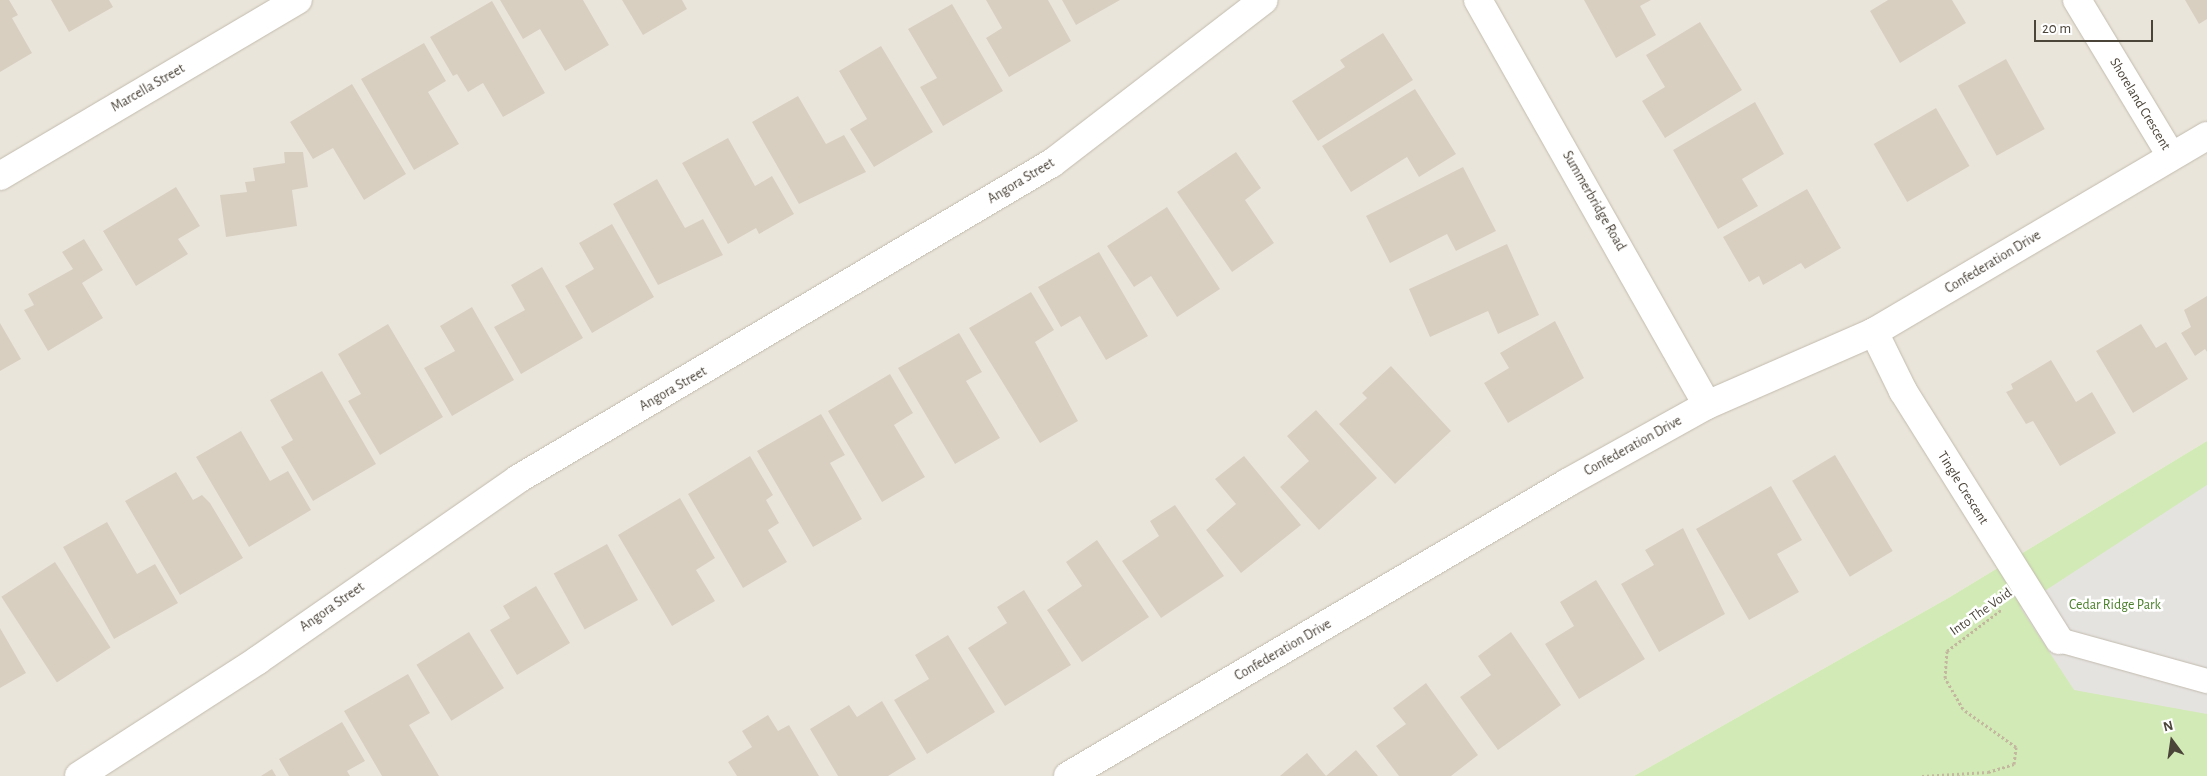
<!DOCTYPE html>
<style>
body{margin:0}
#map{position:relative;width:2207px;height:776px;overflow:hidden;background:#f6f3ec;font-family:"Alegreya Sans",sans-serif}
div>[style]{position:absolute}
.residential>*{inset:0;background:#eae5da}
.green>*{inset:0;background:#d2eab5}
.parking>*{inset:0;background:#e5e3e0}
.building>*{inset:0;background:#d8cfc1;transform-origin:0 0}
.path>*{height:3px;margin-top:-1.5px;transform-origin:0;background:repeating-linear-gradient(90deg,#c4b79f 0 2.5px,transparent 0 5px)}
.roads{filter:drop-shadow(0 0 1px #c2bbae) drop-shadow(0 0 1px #c2bbae)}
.lane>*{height:24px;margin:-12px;padding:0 12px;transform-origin:12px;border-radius:12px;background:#fff}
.street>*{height:28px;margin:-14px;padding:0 14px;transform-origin:14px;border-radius:14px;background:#fff}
span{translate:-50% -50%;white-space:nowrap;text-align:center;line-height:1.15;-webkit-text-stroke:5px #fff;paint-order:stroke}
.street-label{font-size:14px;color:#4b4439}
.park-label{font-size:14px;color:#4a7f2a}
.north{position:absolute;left:2147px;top:716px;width:50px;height:50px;-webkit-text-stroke:4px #fff;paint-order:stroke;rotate:346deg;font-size:14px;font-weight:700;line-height:20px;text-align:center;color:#4b4439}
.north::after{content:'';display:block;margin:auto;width:18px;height:22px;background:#4b4439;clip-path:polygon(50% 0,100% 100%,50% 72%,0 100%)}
.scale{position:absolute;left:2034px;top:20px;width:119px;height:22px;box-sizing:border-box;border:2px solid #4b4439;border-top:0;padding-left:6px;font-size:15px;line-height:18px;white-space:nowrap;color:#4b4439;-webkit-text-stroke:4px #fff;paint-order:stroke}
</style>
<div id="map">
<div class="residential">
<div style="clip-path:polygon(0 0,2207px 0,2207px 441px,1950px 597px,1634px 776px,0 776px)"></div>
</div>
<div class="green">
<div style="clip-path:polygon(2207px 441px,2207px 776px,1634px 776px,1950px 597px)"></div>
</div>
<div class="parking">
<div style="clip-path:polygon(2207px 485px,2207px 714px,2074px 690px,2020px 607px)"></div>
</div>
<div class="building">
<div style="clip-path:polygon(0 0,9px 0,18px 15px,12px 18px,32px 53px,0 72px)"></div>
<div style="clip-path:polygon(51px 0,109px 0,113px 7px,69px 32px)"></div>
<div style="clip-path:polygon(500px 0,583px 0,609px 45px,565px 71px,540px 29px,523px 39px)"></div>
<div style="clip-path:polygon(622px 0,682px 0,687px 9px,643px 35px)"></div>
<div style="clip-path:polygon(986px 0,1048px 0,1071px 41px,1009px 77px,986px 38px,1002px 28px)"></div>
<div style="clip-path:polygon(1062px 0,1120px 0,1076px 25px)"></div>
<div style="clip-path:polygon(1584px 0,1651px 0,1640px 6px,1656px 35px,1616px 58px)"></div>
<div style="clip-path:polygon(1888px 0,1952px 0,1966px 23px,1900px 63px,1870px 11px)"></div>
<div style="clip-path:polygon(2185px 0,2207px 0,2207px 19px,2199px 24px)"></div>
<div style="clip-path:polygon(492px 1px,545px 93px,503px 117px,483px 83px,468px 92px,457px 74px,453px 76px,430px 37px)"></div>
<div style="clip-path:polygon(952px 4px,1003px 91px,943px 126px,920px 87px,937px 78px,908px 29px)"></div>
<div style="clip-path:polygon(1700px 22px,1742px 90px,1665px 138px,1642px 101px,1665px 87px,1646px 55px)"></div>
<div style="clip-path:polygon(1383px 33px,1413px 80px,1318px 141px,1292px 101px,1345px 67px,1340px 60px)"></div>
<div style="clip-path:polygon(424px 43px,446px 81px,428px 92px,459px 144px,414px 170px,361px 79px)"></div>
<div style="clip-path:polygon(881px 46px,933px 132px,874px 167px,850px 129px,867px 119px,839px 71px)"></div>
<div style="left:2006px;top:59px;width:80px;height:55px;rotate:61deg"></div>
<div style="clip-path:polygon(352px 84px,406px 174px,364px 200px,333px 148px,313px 159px,290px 122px)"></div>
<div style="clip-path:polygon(1415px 89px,1456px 154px,1419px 177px,1407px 157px,1351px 192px,1322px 146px)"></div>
<div style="clip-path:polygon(798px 96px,826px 144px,844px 135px,866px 172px,799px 204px,752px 122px)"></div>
<div style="clip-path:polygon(1755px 102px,1784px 154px,1742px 179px,1758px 206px,1718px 229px,1673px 150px)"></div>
<div style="left:1936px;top:108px;width:67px;height:72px;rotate:60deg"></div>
<div style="clip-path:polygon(728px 138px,755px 186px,772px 176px,794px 214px,759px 234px,756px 228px,728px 244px,682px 163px)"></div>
<div style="clip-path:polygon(284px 152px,303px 152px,308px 187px,292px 190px,297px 226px,226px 237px,220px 195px,247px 192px,245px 182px,255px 181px,253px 168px,285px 163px)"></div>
<div style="clip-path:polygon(1236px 152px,1261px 188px,1245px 200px,1274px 243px,1232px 272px,1177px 192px)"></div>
<div style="clip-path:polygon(1463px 167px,1496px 231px,1456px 251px,1447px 234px,1390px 263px,1366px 216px)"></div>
<div style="clip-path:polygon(657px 179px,685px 228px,703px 219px,723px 255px,658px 285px,613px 204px)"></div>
<div style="clip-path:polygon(176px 187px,200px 226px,178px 239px,188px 254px,136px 286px,103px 231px)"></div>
<div style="clip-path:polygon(1807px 189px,1841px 248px,1805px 269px,1801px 263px,1763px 285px,1759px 276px,1749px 282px,1723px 237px)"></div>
<div style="clip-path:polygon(1167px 207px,1220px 289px,1177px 317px,1151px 276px,1134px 287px,1107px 246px)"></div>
<div style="clip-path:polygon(612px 224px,654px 297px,592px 333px,565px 286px,594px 269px,579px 243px)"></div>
<div style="clip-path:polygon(84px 239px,103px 270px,82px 283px,103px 318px,48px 351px,24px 310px,34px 305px,28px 294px,73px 269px,62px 252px)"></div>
<div style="clip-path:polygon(1507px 244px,1539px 315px,1498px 334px,1488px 311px,1430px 337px,1409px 289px)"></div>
<div style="clip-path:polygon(1099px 252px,1148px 336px,1106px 360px,1080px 316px,1061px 327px,1038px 287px)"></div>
<div style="clip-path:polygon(542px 267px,583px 338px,521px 374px,494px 327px,525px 310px,511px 285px)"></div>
<div style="clip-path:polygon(1031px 292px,1054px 330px,1035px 342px,1078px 421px,1040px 443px,969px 328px)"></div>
<div style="clip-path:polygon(2207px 296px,2207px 352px,2205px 349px,2195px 356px,2181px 333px,2191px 327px,2184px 310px)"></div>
<div style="clip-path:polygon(472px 307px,514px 380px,452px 416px,424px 368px,455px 351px,440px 326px)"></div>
<div style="clip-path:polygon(1555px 321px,1584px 378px,1508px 423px,1484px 383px,1509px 368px,1500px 353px)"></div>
<div style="clip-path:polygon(0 323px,21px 359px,0 371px)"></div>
<div style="clip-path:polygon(388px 324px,443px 417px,380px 455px,348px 401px,361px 394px,338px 354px)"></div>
<div style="clip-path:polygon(2141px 324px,2156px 348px,2166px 342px,2188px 379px,2133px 413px,2096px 351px)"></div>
<div style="clip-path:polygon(959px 333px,982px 372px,966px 381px,1000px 438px,955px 464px,898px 368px)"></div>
<div style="clip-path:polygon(2051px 360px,2076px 402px,2092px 392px,2116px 433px,2060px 466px,2033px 421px,2026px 424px,2006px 392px,2013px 389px,2011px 384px)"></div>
<div style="clip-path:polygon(1391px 366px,1451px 431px,1395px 484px,1339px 424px,1367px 398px,1362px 393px)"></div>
<div style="clip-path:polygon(322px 371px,376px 464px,313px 501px,281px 447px,293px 440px,270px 400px)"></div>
<div style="clip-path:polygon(890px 374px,913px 413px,894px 425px,925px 477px,882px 502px,828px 411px)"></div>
<div style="clip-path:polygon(1316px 410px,1377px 478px,1319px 530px,1280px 487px,1309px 461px,1287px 436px)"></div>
<div style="clip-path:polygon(821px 414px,845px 455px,830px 463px,862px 519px,813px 547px,757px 451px)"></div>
<div style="clip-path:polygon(241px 431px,270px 481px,288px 471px,311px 510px,249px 547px,196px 457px)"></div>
<div style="left:1835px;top:455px;width:112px;height:50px;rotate:59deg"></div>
<div style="clip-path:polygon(750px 456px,773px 495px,766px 500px,779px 523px,768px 530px,787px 562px,743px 588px,688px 494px)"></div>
<div style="clip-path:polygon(1244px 456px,1301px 525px,1241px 573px,1206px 530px,1236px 504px,1215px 479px)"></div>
<div style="clip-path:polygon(176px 472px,193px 500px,202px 495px,210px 503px,243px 558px,180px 595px,125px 501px)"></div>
<div style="clip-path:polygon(1771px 486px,1802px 540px,1777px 554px,1799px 592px,1749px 620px,1696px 529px)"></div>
<div style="clip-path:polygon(680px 498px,715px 558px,696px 570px,715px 601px,672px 626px,618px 535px)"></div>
<div style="clip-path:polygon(1175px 505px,1224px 576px,1161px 618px,1122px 561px,1159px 536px,1150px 521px)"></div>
<div style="clip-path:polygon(107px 522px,137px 574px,155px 564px,178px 603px,114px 639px,63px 547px)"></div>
<div style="clip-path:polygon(1683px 528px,1725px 614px,1659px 652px,1621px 584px,1654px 565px,1645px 550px)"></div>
<div style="clip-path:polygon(1097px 540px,1149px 617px,1082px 662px,1047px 610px,1082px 586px,1066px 562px)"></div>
<div style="left:607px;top:544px;width:64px;height:61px;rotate:61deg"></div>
<div style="left:55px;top:562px;width:102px;height:64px;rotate:57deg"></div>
<div style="clip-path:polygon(1596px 580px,1645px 659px,1579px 699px,1545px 644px,1574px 626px,1560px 602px)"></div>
<div style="clip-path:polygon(536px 586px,570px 643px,517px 675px,490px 630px,510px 618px,503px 606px)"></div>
<div style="clip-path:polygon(1024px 590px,1071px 665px,1005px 706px,968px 648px,1007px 623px,997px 607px)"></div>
<div style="clip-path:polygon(0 628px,26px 673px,0 688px)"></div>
<div style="left:469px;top:632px;width:66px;height:62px;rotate:58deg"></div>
<div style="clip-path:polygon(1511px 632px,1561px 705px,1498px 750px,1460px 697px,1491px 675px,1478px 656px)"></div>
<div style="clip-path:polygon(948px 635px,995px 712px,927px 754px,894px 700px,929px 679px,915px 655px)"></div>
<div style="clip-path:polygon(408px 674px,430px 713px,409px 725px,439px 776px,382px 776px,344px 711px)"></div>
<div style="clip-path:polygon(1426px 683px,1478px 755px,1451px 776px,1399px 776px,1376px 746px,1406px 724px,1393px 708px)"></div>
<div style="clip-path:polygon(882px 701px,916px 759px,888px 776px,838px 776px,810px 729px,849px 705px,857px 717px)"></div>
<div style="clip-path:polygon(768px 715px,778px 731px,789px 725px,819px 776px,737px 776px,728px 762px,752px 747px,742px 731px)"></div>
<div style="clip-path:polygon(342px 722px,365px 761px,347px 771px,350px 776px,289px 776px,279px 759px)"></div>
<div style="clip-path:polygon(1356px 750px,1378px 776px,1280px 776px,1307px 753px,1326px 776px)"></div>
<div style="clip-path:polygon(272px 769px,276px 776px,261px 776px)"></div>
</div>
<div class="path">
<div style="left:1922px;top:776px;width:66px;rotate:-3.5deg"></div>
<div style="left:1988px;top:772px;width:27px;rotate:-17deg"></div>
<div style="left:2014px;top:764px;width:17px;rotate:-83deg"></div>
<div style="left:2016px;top:747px;width:65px;rotate:-144.4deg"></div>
<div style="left:1963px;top:709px;width:36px;rotate:-120deg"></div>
<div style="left:1945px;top:678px;width:27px;rotate:-86deg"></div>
<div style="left:1947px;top:651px;width:68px;rotate:-37.2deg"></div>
</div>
<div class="roads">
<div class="lane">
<div style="left:2059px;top:640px;width:154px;rotate:15.5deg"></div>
</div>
<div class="street">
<div style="left:1478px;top:0;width:465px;rotate:60.5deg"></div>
<div style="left:2077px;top:0;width:182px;rotate:58.9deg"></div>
<div style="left:0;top:176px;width:346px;rotate:-30.6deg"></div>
<div style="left:1874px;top:332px;width:66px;rotate:63.8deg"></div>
<div style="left:1903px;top:391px;width:294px;rotate:57.9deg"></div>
<div style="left:79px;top:776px;width:213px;rotate:-32.9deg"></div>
<div style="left:258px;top:660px;width:317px;rotate:-34.8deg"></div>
<div style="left:518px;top:479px;width:620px;rotate:-30.62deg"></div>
<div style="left:1052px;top:163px;width:267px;rotate:-37.6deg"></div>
<div style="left:1068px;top:776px;width:579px;rotate:-30.42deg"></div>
<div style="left:1567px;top:483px;width:160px;rotate:-29.1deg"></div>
<div style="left:1707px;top:405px;width:182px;rotate:-23.6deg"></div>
<div style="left:1874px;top:332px;width:386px;rotate:-30.5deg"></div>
</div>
</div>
<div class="street-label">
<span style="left:148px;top:88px;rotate:-30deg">Marcella Street</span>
<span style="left:2140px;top:104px;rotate:59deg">Shoreland Crescent</span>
<span style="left:1021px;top:181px;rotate:-31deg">Angora Street</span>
<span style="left:1594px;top:201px;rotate:60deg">Summerbridge Road</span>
<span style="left:1993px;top:262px;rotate:-31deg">Confederation Drive</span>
<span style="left:673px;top:389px;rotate:-30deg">Angora Street</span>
<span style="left:1633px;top:446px;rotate:-29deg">Confederation Drive</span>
<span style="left:1963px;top:488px;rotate:58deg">Tingle Crescent</span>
<span style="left:332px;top:607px;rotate:-35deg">Angora Street</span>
<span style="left:1981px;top:612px;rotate:-35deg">Into The Void</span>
<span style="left:1283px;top:650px;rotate:-30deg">Confederation Drive</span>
</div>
<div class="park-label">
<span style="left:2115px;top:605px">Cedar Ridge Park</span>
</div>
<div class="north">N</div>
<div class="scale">20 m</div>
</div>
